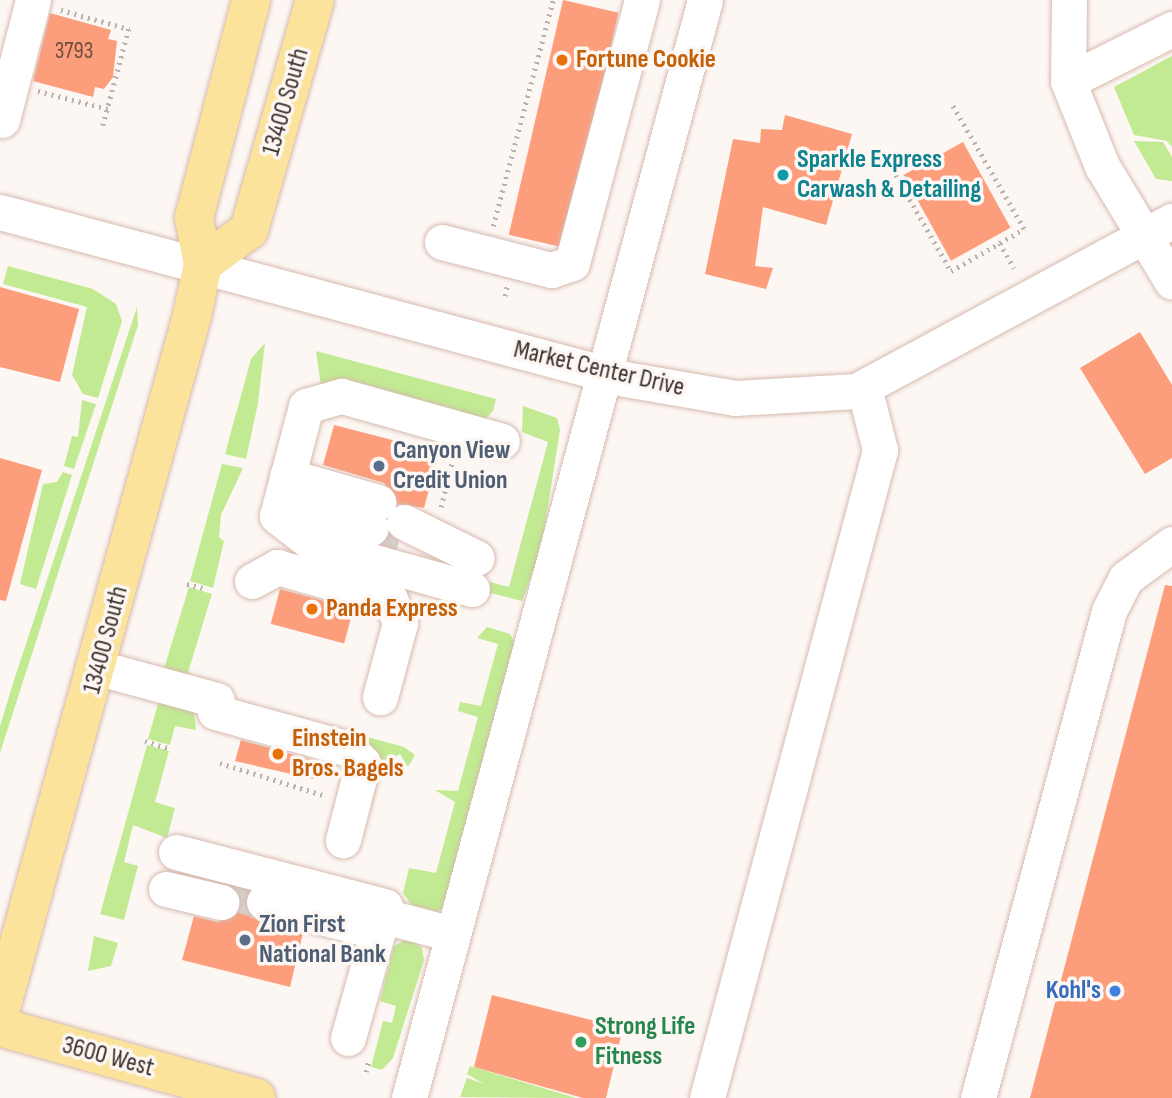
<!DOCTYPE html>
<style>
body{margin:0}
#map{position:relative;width:1172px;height:1098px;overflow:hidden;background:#fdf7f4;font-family:"Sofia Sans Condensed",sans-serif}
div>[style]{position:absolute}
.green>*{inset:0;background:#c1ea92;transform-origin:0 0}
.building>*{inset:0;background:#fc9d7b;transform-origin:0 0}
.minor-tunnel>*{height:35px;margin-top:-17.5px;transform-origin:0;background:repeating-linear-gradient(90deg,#d7d0cc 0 35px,transparent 0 53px)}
.path>*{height:4.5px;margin-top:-2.25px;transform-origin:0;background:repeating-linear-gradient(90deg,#b9b1ae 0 2px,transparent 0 7px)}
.roads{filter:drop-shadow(0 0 2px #d6baae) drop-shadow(0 0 2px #d6baae)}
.minor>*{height:35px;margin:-17.5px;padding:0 17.5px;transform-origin:17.5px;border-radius:17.5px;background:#fff}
.major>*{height:38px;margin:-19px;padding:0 19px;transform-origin:19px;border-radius:19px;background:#fbe39b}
.dots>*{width:19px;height:19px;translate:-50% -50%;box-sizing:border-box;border:4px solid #fdf7f4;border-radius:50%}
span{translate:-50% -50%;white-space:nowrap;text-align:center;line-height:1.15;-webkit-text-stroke:7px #fdf7f4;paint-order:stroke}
.number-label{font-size:23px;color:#6d4d40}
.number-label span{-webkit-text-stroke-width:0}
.food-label{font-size:26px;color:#c56008;font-weight:700}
.left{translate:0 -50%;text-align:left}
.street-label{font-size:26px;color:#3d322d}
.culture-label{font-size:26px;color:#0d838f;font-weight:700}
.service-label{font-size:26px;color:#4e5e75;font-weight:700}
.shop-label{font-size:26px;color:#366cbe;font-weight:700}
.right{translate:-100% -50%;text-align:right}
.leisure-label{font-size:26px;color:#27864d;font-weight:700}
</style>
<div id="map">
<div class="green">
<div style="clip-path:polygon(1172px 56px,1172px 147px,1167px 141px,1134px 135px,1114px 87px)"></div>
<div style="clip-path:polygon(1134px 141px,1163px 142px,1172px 157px,1172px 181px,1156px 179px)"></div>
<div style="clip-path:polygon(8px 266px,93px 289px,116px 304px,122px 321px,98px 398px,83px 394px,72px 375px,87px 307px,3px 284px)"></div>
<div style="clip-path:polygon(137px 307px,138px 325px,0 753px,0 726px,14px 680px)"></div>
<div style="clip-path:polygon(265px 343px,258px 403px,246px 459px,225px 454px,251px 359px)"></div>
<div style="clip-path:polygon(316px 351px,496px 399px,493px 411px,483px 421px,321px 387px)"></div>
<div style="clip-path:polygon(82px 400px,96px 404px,74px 469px,64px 466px,72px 436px,78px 437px)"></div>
<div style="clip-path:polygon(523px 406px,557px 418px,560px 430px,541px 550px,522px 601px,487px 592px,490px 582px,509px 587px,548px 442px,522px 432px)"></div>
<div style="clip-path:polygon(222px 464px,243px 468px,221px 515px,219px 537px,224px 541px,213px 588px,190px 581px)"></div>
<div style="clip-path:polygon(63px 472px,72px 475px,36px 589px,20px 584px,43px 484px,57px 482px)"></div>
<div style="left:189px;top:587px;width:24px;height:89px;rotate:17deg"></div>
<div style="clip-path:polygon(487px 627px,510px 634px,516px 644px,443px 909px,436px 911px,412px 905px,403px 893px,409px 868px,436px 873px,455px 802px,435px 790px,458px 791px,478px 717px,458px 711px,460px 702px,481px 706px,498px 644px,477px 638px)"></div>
<div style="clip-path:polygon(159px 700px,194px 710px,196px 730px,175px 726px,170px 745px,148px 739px)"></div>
<div style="clip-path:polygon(247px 704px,404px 747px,415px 755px,408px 767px,400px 754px,379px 766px,372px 806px,360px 803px,369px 766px)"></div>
<div style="clip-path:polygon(147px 745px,169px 751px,155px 802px,175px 808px,167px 838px,133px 825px,124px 862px,138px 866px,124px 920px,100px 914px)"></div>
<div style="clip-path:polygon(94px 936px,118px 943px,111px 966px,88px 971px)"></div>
<div style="clip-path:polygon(409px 938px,422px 948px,424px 960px,393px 1058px,382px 1070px,371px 1067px,383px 1021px,392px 1023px,396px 1006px,380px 1001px,394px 946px)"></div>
<div style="clip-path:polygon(470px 1066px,576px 1098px,460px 1097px,467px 1078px,484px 1084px,467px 1074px)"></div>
</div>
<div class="building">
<div style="left:563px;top:0;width:57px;height:241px;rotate:13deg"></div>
<div style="clip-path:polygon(50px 13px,111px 30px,108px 39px,117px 41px,113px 77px,104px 89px,95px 87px,93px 97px,33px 81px)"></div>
<div style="clip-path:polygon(785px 115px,852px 134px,826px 225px,763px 207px,755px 266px,773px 268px,766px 289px,705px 274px,733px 139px,760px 143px,761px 129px,782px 130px)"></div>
<div style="left:963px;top:142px;width:98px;height:68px;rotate:61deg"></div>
<div style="clip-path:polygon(0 287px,79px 309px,60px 382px,0 367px)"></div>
<div style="clip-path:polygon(1140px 332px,1172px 385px,1172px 458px,1145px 474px,1080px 368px)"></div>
<div style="clip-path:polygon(334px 425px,439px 452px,424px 508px,398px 504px,384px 483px,323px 465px)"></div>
<div style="clip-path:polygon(0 458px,42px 470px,6px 601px,0 600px)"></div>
<div style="clip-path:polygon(1165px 585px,1172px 586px,1172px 1098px,1030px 1098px)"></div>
<div style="left:280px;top:589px;width:76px;height:36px;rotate:15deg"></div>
<div style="clip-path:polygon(241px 740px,317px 761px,313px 779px,235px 761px)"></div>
<div style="clip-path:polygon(235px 888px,248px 891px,250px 917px,303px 933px,290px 987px,182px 960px,194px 916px,217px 922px,235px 916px,241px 906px)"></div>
<div style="clip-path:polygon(492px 995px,623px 1028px,606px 1098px,583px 1098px,474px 1067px)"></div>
</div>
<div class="minor-tunnel">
<div style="left:368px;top:541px;width:30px;rotate:15deg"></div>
<div style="left:225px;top:890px;width:41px;rotate:17.1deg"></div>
</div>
<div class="path">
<div style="left:61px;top:10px;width:71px;rotate:15.6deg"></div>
<div style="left:129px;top:29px;width:104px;rotate:105.1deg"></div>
<div style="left:38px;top:91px;width:72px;rotate:14.4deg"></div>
<div style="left:896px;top:175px;width:111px;rotate:60.2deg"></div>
<div style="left:951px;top:271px;width:84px;rotate:-29.9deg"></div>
<div style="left:1024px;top:229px;width:146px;rotate:-120.1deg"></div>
<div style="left:493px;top:226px;width:234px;rotate:-75.1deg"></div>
<div style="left:1000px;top:243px;width:29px;rotate:61deg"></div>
<div style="left:505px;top:296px;width:10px;rotate:-79deg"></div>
<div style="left:441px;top:507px;width:50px;rotate:-76.2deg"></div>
<div style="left:187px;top:584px;width:21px;rotate:14deg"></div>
<div style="left:145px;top:741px;width:24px;rotate:17deg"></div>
<div style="left:220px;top:763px;width:111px;rotate:17.3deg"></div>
<div style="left:366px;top:1072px;width:13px;rotate:-77deg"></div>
</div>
<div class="roads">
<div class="minor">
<div style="left:1069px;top:0;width:81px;rotate:90.7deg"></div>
<div style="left:1068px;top:81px;width:92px;rotate:68.2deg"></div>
<div style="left:1102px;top:166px;width:135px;rotate:58.9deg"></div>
<div style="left:1068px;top:81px;width:116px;rotate:-26.6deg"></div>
<div style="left:2px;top:120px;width:124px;rotate:-75.5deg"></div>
<div style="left:0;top:212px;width:647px;rotate:14.96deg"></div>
<div style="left:625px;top:379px;width:112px;rotate:9.8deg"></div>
<div style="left:735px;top:398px;width:121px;rotate:-3.3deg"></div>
<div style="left:856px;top:391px;width:359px;rotate:-28.3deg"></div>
<div style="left:442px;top:242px;width:113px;rotate:14.4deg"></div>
<div style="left:551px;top:270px;width:22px;rotate:-18deg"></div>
<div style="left:572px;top:263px;width:272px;rotate:-75.1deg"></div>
<div style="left:287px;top:476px;width:95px;rotate:15.9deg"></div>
<div style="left:280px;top:504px;width:94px;rotate:14.8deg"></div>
<div style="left:277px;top:516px;width:114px;rotate:-75.2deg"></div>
<div style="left:306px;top:406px;width:37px;rotate:-16deg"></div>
<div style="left:342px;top:396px;width:166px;rotate:15.7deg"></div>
<div style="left:277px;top:516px;width:47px;rotate:38.1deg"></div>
<div style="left:314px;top:545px;width:164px;rotate:15.6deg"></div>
<div style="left:404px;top:522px;width:81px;rotate:26.3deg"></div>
<div style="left:252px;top:581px;width:29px;rotate:-29deg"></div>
<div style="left:277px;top:567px;width:117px;rotate:15.8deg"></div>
<div style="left:390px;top:599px;width:26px;rotate:67deg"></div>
<div style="left:400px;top:623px;width:77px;rotate:105.1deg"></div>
<div style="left:99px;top:668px;width:122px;rotate:15.2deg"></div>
<div style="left:215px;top:712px;width:139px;rotate:15.4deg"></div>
<div style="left:349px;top:749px;width:20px;rotate:45deg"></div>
<div style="left:363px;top:763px;width:80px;rotate:104.6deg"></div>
<div style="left:176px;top:852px;width:216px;rotate:14.5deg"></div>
<div style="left:166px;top:889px;width:57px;rotate:13.3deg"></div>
<div style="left:264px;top:902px;width:118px;rotate:14.7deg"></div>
<div style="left:357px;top:909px;width:98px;rotate:14.7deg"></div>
<div style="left:348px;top:1038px;width:127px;rotate:-74.4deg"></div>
<div style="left:409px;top:1098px;width:1137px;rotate:-74.91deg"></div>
<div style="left:707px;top:1098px;width:671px;rotate:-75.05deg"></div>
<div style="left:880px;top:450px;width:65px;rotate:-104.3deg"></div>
<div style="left:978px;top:1098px;width:504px;rotate:-74.94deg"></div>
<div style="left:1109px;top:611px;width:37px;rotate:-63deg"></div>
<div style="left:1126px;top:578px;width:57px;rotate:-36.5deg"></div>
</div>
<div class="major">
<div style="left:203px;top:264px;width:57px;rotate:-36.5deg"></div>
<div style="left:249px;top:230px;width:239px;rotate:-74deg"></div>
<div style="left:0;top:1012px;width:722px;rotate:-74.58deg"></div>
<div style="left:192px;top:316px;width:53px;rotate:-78.1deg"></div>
<div style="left:203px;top:264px;width:47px;rotate:-101.1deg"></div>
<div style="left:194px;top:218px;width:225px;rotate:-75.3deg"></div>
<div style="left:0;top:1027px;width:266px;rotate:15.5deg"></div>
</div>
</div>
<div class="dots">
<div style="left:562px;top:60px;background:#e8710a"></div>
<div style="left:783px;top:175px;background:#0f9aa8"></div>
<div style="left:379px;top:466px;background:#5c6f8a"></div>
<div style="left:312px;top:609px;background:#e8710a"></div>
<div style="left:278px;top:754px;background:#e8710a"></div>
<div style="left:245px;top:940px;background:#5c6f8a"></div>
<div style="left:1115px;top:991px;background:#3f7fe0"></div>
<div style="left:581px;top:1042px;background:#2e9e5b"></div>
</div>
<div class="number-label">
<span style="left:74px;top:51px">3793</span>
</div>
<div class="food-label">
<span class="left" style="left:576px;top:60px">Fortune Cookie</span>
<span class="left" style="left:326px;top:609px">Panda Express</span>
<span class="left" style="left:292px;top:754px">Einstein<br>Bros. Bagels</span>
</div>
<div class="street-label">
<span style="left:286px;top:102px;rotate:-74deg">13400 South</span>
<span style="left:599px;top:369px;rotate:13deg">Market Center Drive</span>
<span style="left:106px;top:640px;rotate:-75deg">13400 South</span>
<span style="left:108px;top:1057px;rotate:15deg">3600 West</span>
</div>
<div class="culture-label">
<span class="left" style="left:797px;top:175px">Sparkle Express<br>Carwash &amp; Detailing</span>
</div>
<div class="service-label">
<span class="left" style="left:393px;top:466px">Canyon View<br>Credit Union</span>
<span class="left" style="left:259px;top:940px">Zion First<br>National Bank</span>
</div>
<div class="shop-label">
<span class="right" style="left:1101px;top:991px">Kohl's</span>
</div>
<div class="leisure-label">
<span class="left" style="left:595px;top:1042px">Strong Life<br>Fitness</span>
</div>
</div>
